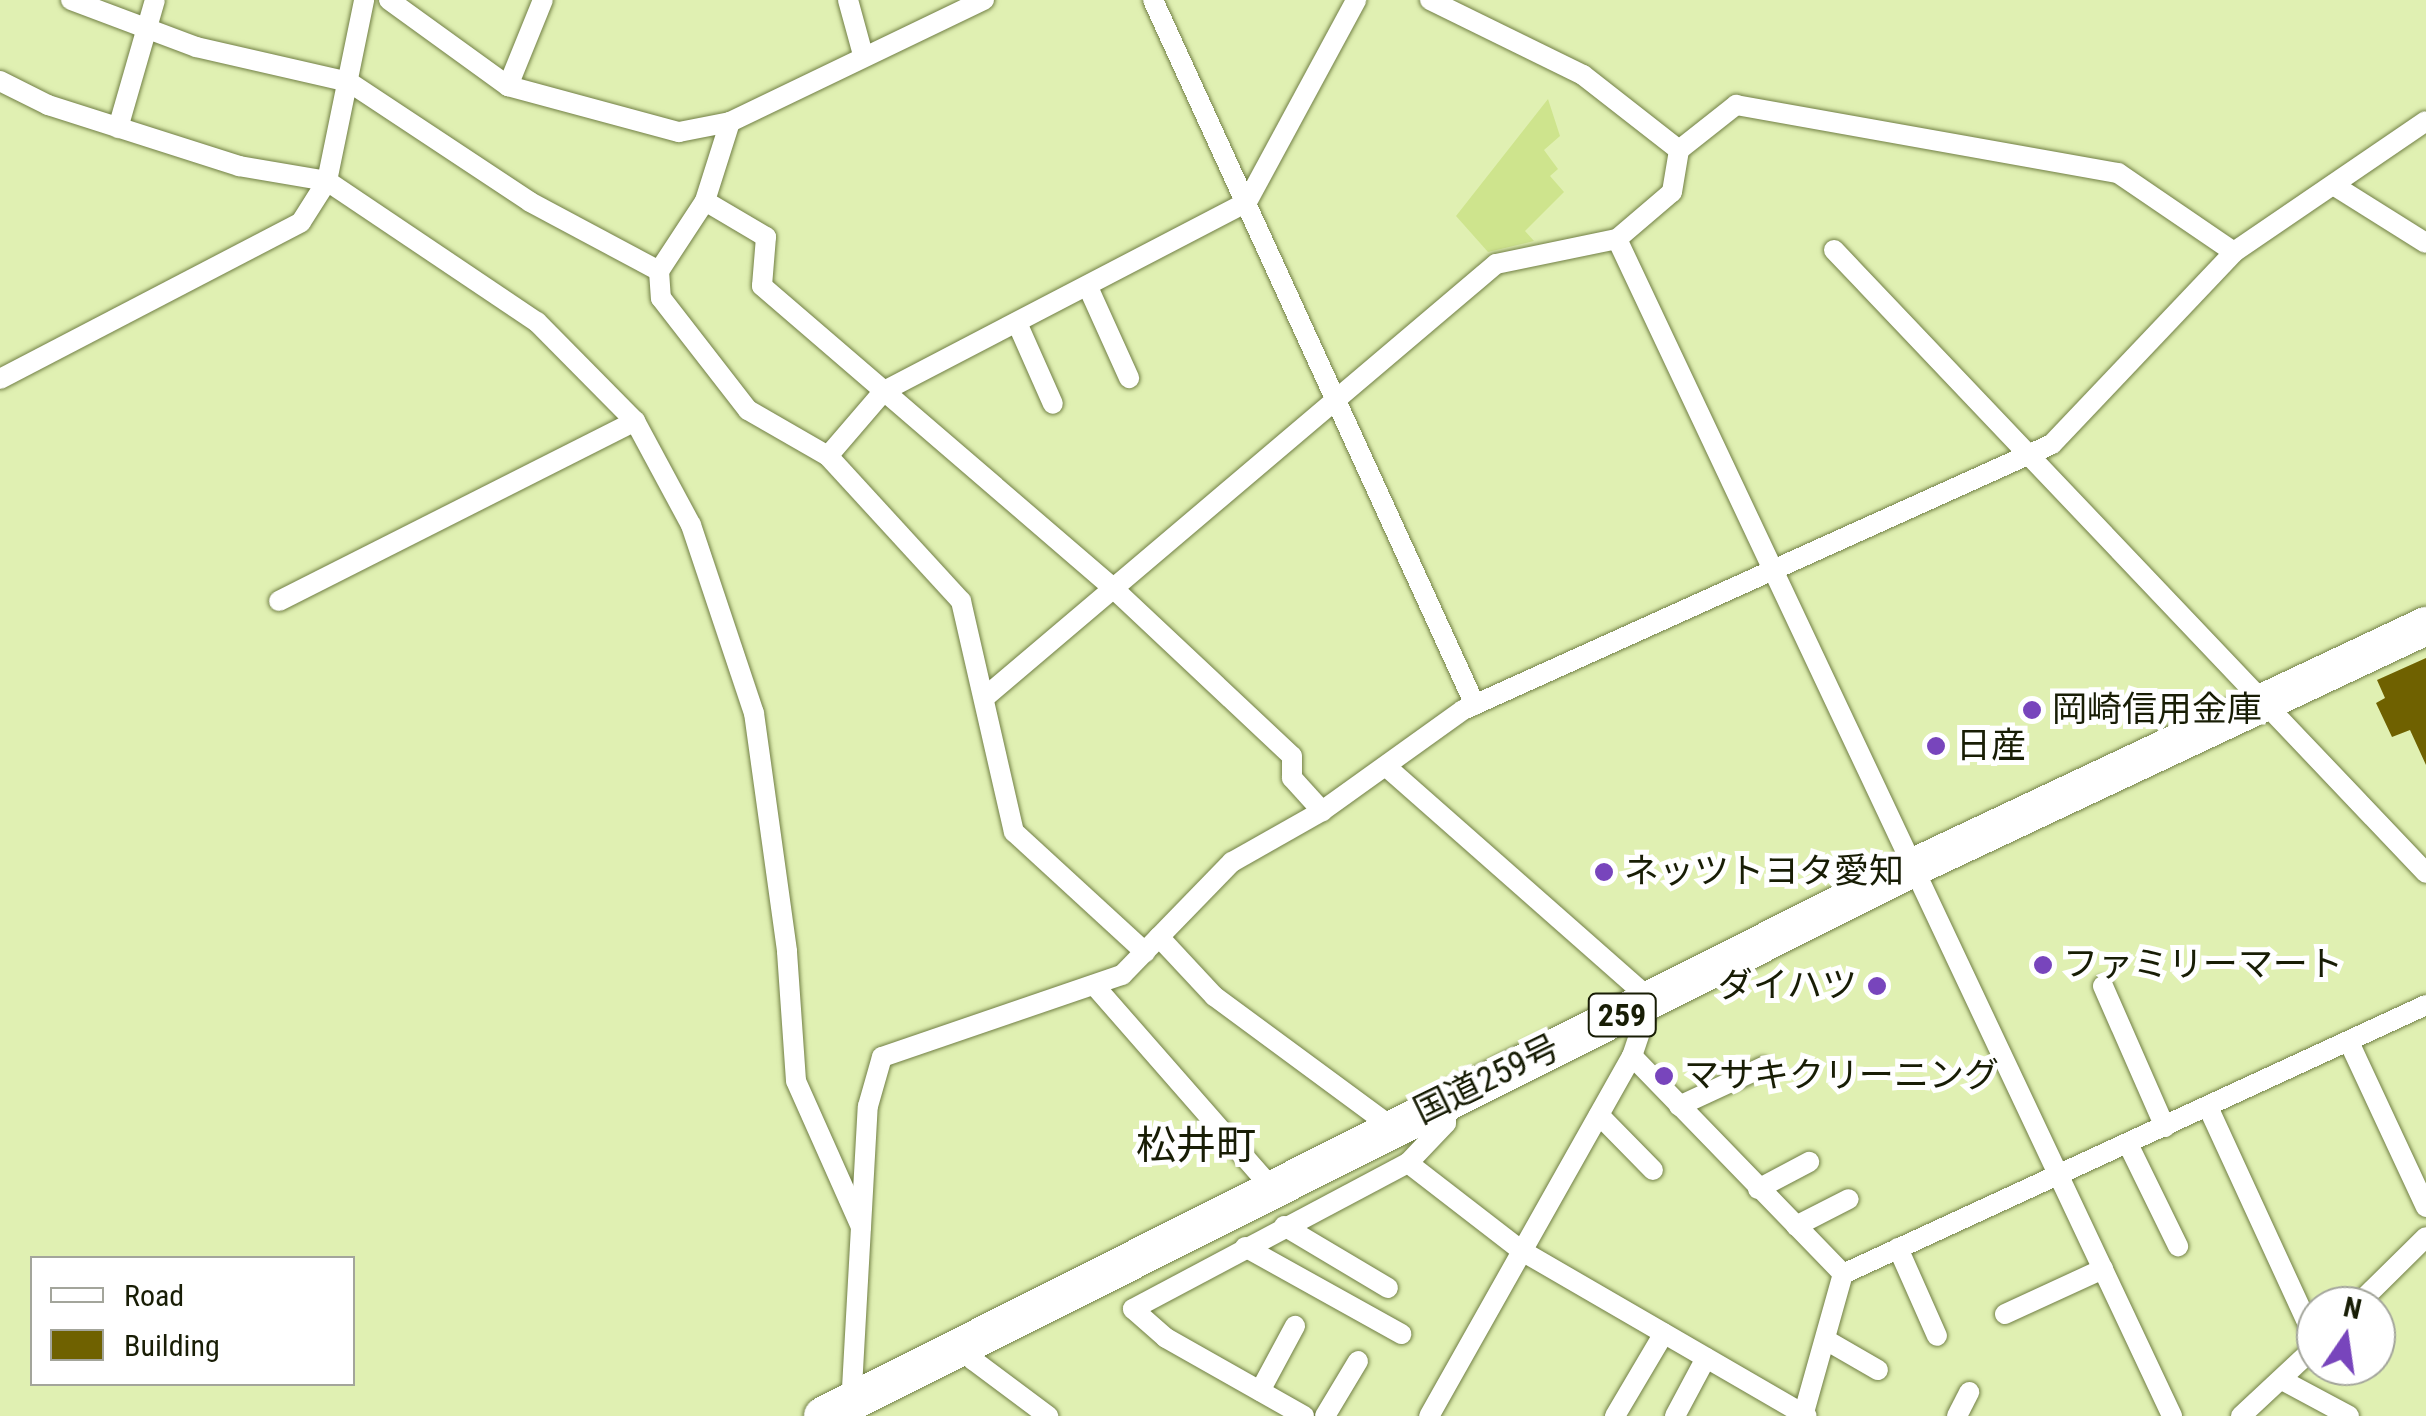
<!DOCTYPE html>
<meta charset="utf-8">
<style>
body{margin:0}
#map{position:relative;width:2426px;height:1416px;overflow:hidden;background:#e0f0b2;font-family:"Roboto Condensed","Noto Sans JP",sans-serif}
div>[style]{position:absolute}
.green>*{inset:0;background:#cee48d}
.building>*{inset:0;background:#6f6100}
.roads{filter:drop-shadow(0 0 2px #717f45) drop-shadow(0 0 2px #717f45)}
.street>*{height:20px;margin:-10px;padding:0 10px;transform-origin:10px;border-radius:10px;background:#fff}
.highway>*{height:38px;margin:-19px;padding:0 19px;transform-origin:19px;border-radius:19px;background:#fff}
.dots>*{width:28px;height:28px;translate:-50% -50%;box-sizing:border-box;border:5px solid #fff;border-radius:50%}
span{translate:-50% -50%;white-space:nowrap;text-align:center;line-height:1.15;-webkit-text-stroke:10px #fff;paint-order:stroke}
.shield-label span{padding:2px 8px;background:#fff;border:2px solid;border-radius:8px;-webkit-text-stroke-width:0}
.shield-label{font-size:32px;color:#181d05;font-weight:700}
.poi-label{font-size:35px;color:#181d05}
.left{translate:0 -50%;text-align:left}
.right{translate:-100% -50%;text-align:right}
.street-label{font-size:35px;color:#181d05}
.quarter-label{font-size:40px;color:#181d05}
.legend{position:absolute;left:30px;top:1256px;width:325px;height:130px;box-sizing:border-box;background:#fff;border:2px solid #a3a59b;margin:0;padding:12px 18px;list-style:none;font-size:30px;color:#181d05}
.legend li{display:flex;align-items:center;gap:20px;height:50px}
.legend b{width:50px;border:2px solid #a3a59b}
.north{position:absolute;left:2296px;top:1286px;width:100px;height:100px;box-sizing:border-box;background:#fff;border:2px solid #a3a59b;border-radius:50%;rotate:13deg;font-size:28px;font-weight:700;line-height:40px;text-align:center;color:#181d05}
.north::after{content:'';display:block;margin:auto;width:35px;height:45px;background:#7845bc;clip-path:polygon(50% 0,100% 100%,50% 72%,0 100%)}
</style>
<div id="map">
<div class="green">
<div style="clip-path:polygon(1548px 99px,1560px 136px,1544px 150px,1558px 169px,1550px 176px,1564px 192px,1525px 231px,1534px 241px,1488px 252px,1456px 216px)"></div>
</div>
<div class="building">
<div style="clip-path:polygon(2426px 658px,2426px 765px,2410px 730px,2392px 737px,2376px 703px,2385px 698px,2377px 680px)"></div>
</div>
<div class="roads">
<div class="street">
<div style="left:71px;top:0;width:134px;rotate:20.6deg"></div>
<div style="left:196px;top:47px;width:157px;rotate:12.9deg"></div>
<div style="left:349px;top:82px;width:217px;rotate:33.5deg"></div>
<div style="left:530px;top:202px;width:146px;rotate:28.1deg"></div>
<div style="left:389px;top:0;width:147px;rotate:35.9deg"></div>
<div style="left:508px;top:86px;width:177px;rotate:15.1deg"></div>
<div style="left:679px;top:132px;width:52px;rotate:-11.1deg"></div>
<div style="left:730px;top:122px;width:282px;rotate:-25.7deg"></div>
<div style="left:848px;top:0;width:57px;rotate:74.7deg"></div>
<div style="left:1153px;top:0;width:775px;rotate:65.45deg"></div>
<div style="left:1430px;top:0;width:170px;rotate:26.1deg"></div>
<div style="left:1583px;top:75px;width:122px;rotate:38deg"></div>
<div style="left:1679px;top:150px;width:73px;rotate:-38.3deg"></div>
<div style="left:1736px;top:105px;width:388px;rotate:10.1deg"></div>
<div style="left:2118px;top:173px;width:140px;rotate:34.3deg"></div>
<div style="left:0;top:81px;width:54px;rotate:26.6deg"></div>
<div style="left:48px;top:105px;width:201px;rotate:17.7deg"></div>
<div style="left:239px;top:166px;width:89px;rotate:9.7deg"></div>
<div style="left:327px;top:181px;width:253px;rotate:33.9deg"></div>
<div style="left:537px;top:322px;width:139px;rotate:45.3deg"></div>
<div style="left:635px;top:421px;width:118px;rotate:61.7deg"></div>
<div style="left:691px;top:525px;width:198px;rotate:71.5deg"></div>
<div style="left:754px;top:713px;width:241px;rotate:82.1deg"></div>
<div style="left:787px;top:952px;width:129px;rotate:86deg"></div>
<div style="left:796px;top:1081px;width:160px;rotate:66deg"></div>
<div style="left:508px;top:86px;width:93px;rotate:-67.9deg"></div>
<div style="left:730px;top:122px;width:83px;rotate:107.6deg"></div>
<div style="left:705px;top:201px;width:84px;rotate:123.3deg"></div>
<div style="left:659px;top:271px;width:27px;rotate:86deg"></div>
<div style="left:661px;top:298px;width:142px;rotate:52.2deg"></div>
<div style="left:748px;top:410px;width:92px;rotate:29.9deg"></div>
<div style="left:828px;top:456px;width:197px;rotate:47.5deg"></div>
<div style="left:961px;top:601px;width:237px;rotate:77.1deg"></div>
<div style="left:1014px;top:832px;width:178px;rotate:42.5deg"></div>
<div style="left:118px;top:128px;width:133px;rotate:-73.9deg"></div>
<div style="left:2335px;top:186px;width:107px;rotate:32.1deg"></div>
<div style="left:705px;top:201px;width:71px;rotate:30.5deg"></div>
<div style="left:766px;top:237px;width:49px;rotate:94.7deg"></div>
<div style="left:762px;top:286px;width:464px;rotate:40.7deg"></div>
<div style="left:1114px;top:589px;width:244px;rotate:43.2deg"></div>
<div style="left:1292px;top:756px;width:22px;rotate:90deg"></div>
<div style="left:1292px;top:778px;width:45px;rotate:47.7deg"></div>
<div style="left:1617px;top:239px;width:1301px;rotate:64.75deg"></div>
<div style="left:1834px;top:250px;width:859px;rotate:46.46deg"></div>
<div style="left:1088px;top:287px;width:100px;rotate:65.7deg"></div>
<div style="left:1018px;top:325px;width:86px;rotate:66.1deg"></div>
<div style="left:0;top:379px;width:339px;rotate:-27.5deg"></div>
<div style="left:301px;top:222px;width:49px;rotate:-57.6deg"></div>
<div style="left:327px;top:181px;width:185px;rotate:-78.4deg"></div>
<div style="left:828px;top:456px;width:86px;rotate:-49.3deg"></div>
<div style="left:884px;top:391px;width:409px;rotate:-27.5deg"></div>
<div style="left:1247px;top:202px;width:230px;rotate:-61.6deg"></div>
<div style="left:279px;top:601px;width:399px;rotate:-26.8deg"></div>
<div style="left:984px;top:698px;width:671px;rotate:-40.29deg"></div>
<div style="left:1496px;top:264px;width:124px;rotate:-11.7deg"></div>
<div style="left:1617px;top:239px;width:72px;rotate:-40.5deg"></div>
<div style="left:1672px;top:192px;width:43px;rotate:-80.5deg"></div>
<div style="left:1388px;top:768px;width:351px;rotate:41.4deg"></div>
<div style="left:1651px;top:1000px;width:59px;rotate:108.7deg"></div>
<div style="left:1632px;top:1056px;width:413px;rotate:119.4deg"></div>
<div style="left:1159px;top:937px;width:81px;rotate:47deg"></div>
<div style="left:1214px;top:996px;width:221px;rotate:36.4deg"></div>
<div style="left:1094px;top:985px;width:269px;rotate:48.8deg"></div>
<div style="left:2103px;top:986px;width:154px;rotate:66.3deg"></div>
<div style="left:2349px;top:1042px;width:182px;rotate:65deg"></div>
<div style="left:1632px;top:1056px;width:303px;rotate:45.9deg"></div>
<div style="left:1446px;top:1100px;width:23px;rotate:90deg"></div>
<div style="left:1446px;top:1123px;width:55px;rotate:133.5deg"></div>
<div style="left:1408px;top:1163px;width:144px;rotate:37.7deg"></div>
<div style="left:1522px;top:1251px;width:329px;rotate:30.1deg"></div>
<div style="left:1679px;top:1106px;width:93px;rotate:-24.9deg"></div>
<div style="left:2208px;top:1107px;width:259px;rotate:65.3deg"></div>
<div style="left:1599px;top:1115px;width:77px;rotate:45.5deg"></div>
<div style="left:2128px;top:1144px;width:114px;rotate:63.9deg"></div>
<div style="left:1758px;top:1189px;width:58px;rotate:-27.9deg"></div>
<div style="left:1284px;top:1226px;width:121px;rotate:30.8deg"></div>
<div style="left:1796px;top:1226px;width:59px;rotate:-27deg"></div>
<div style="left:1245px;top:1247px;width:179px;rotate:29.1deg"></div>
<div style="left:1898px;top:1248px;width:96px;rotate:66.1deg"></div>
<div style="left:2356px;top:1306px;width:98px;rotate:-44.6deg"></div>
<div style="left:2005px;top:1314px;width:108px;rotate:-24.7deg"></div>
<div style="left:964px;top:1340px;width:22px;rotate:66deg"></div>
<div style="left:973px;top:1360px;width:94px;rotate:36.7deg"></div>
<div style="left:1826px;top:1340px;width:60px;rotate:30deg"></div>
<div style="left:2282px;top:1380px;width:76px;rotate:28.2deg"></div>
<div style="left:1260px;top:1391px;width:74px;rotate:-61.7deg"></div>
<div style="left:851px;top:1406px;width:300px;rotate:-86.8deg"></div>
<div style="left:868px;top:1106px;width:51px;rotate:-74.1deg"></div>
<div style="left:882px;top:1057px;width:254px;rotate:-18.9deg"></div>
<div style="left:1122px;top:975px;width:158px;rotate:-45.8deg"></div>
<div style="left:1232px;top:862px;width:103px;rotate:-29.5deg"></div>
<div style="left:1322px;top:811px;width:173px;rotate:-35.6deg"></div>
<div style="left:1463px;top:710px;width:646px;rotate:-24.3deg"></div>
<div style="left:2052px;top:444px;width:265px;rotate:-46.5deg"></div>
<div style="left:2234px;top:252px;width:232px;rotate:-34.3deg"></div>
<div style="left:1304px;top:1416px;width:159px;rotate:-150.5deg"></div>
<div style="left:1166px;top:1338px;width:44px;rotate:-138.7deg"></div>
<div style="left:1133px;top:1309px;width:311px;rotate:-28deg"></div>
<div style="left:1325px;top:1416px;width:64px;rotate:-59deg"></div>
<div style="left:1615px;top:1416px;width:96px;rotate:-59.4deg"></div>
<div style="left:1675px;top:1416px;width:66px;rotate:-61.9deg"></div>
<div style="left:1803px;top:1416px;width:148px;rotate:-74.3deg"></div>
<div style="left:1843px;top:1274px;width:642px;rotate:-24.77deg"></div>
<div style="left:1957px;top:1416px;width:27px;rotate:-63deg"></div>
<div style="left:2241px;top:1416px;width:103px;rotate:-43deg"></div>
</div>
<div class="highway">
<div style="left:823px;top:1416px;width:1221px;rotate:-26.71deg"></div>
<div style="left:1914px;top:867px;width:566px;rotate:-25.21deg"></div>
</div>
</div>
<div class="dots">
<div style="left:2032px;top:710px;background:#7845bc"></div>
<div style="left:1936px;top:746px;background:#7845bc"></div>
<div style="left:1604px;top:872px;background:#7845bc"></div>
<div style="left:2043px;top:965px;background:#7845bc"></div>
<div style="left:1877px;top:986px;background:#7845bc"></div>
<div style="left:1664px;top:1076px;background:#7845bc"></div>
</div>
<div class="shield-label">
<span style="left:1622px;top:1015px">259</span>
</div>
<div class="poi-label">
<span class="left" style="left:2052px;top:710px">岡崎信用金庫</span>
<span class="left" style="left:1956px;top:746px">日産</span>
<span class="left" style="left:1624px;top:872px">ネッツトヨタ愛知</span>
<span class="left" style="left:2063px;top:965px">ファミリーマート</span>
<span class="right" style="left:1857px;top:986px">ダイハツ</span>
<span class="left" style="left:1684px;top:1076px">マサキクリーニング</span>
</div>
<div class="street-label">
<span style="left:1487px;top:1080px;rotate:-26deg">国道259号</span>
</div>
<div class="quarter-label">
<span style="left:1196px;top:1146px">松井町</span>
</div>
<ul class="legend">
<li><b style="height:12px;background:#fff"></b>Road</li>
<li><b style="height:28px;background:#6f6100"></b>Building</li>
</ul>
<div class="north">N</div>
</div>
